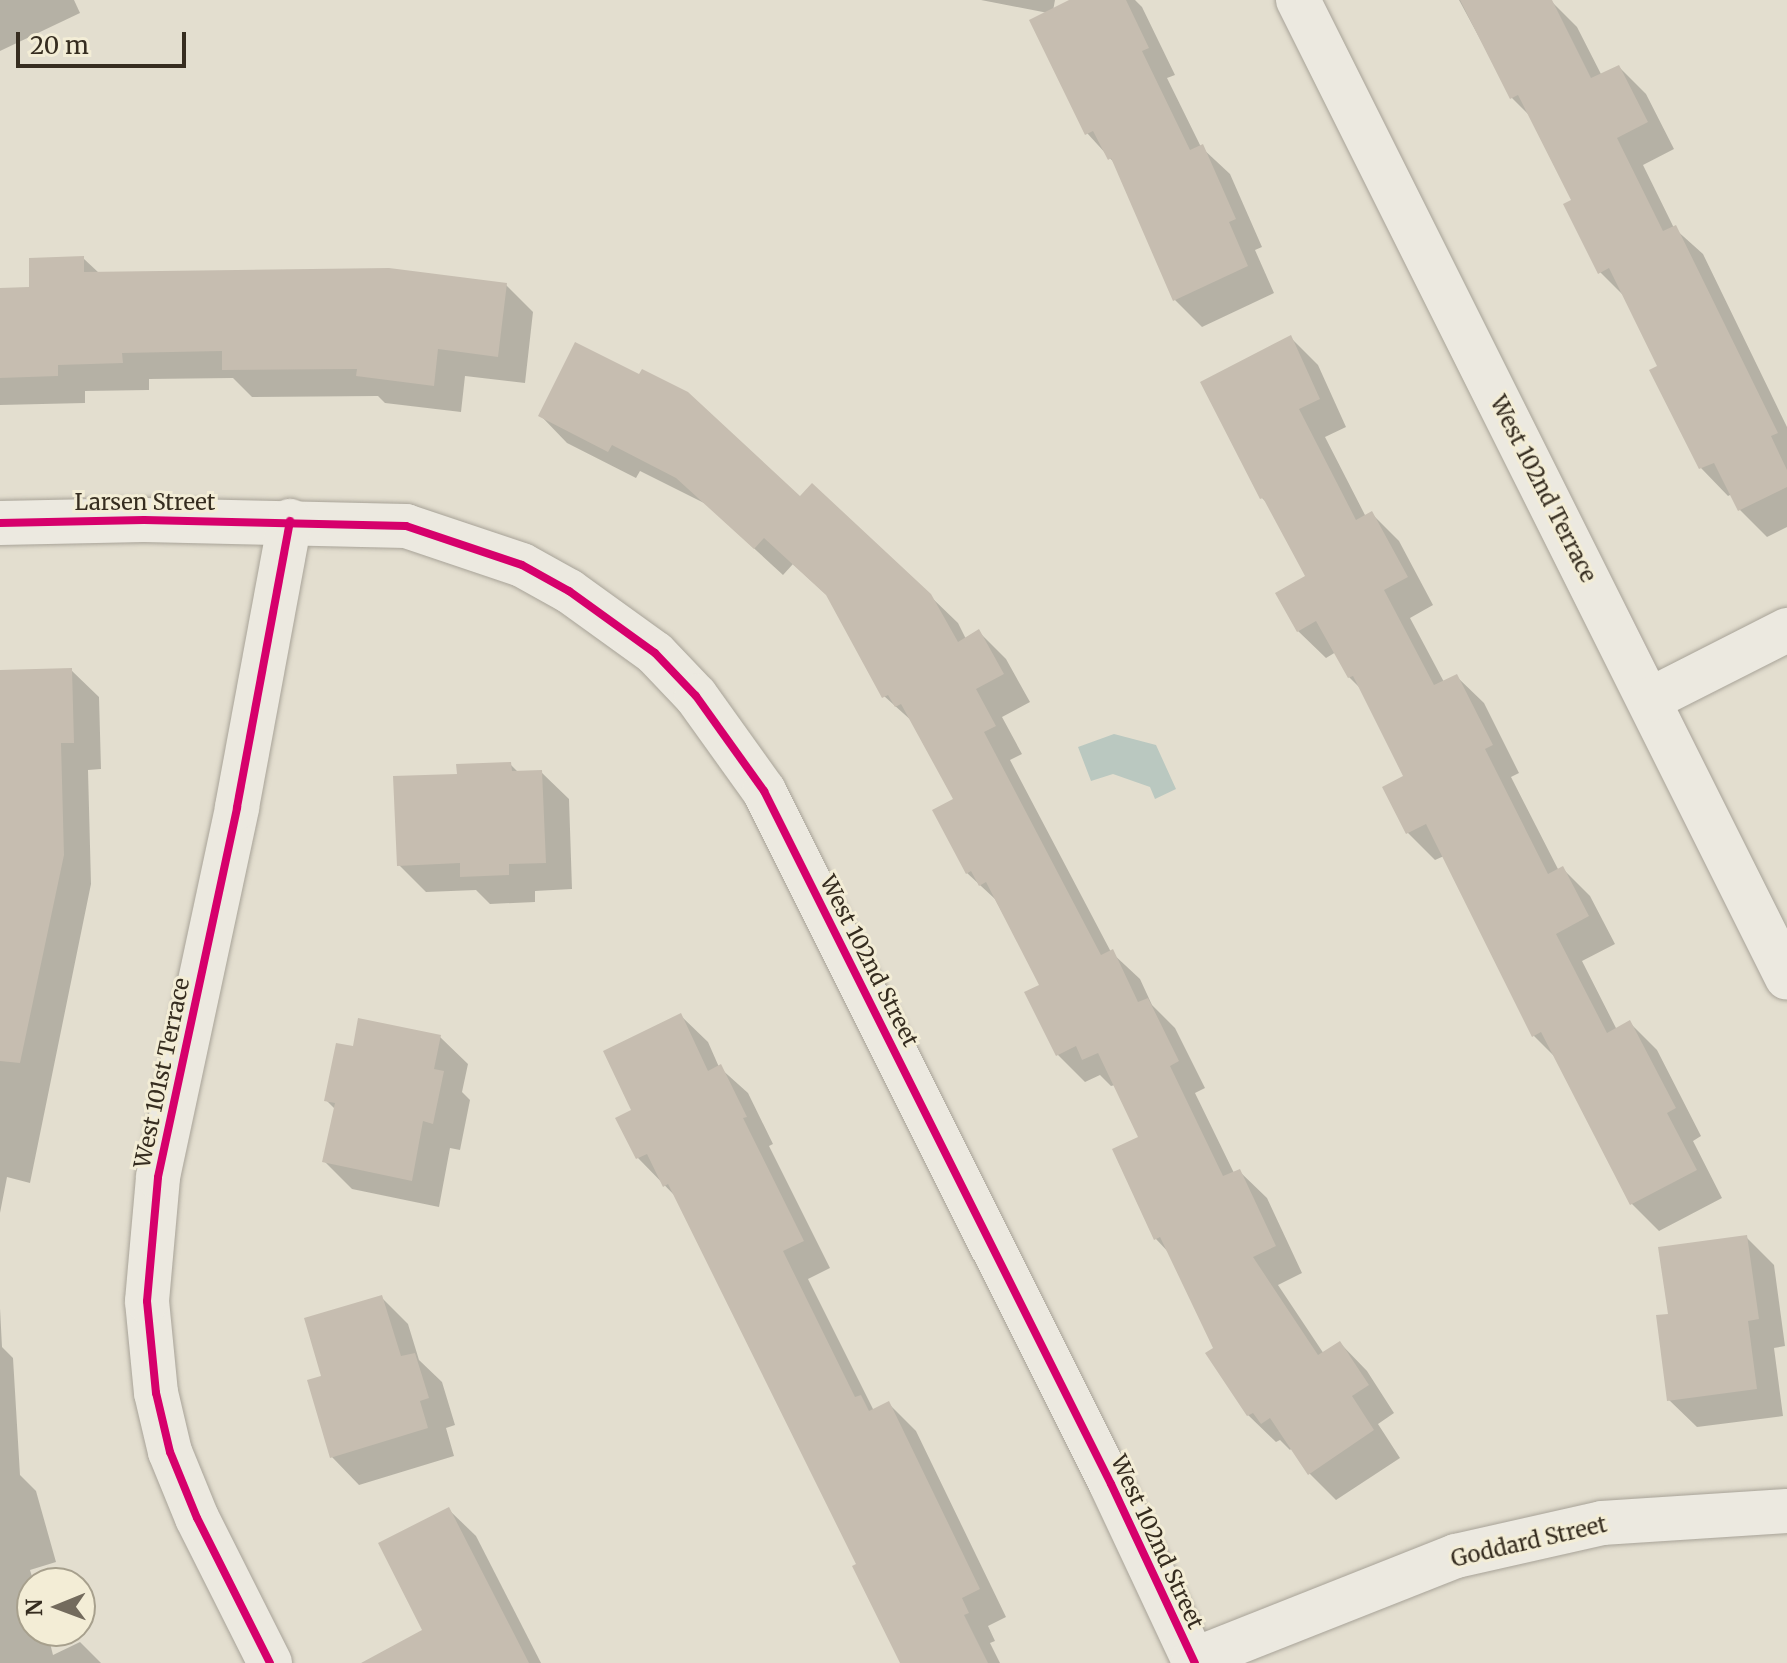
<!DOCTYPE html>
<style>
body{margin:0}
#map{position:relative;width:1787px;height:1663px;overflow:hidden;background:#e3decf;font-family:Merriweather,serif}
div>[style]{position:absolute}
.water>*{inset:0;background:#bac8c0}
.shadow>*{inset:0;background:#0003}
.building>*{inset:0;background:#c6bdb0}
.roads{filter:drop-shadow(0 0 2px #a8a398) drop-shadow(0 0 2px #a8a398)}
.minor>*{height:44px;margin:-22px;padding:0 22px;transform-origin:22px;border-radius:22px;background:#ece9e0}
.cycleway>*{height:8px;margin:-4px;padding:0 4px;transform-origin:4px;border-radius:4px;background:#d6006c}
span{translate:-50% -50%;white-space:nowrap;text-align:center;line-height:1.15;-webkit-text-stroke:6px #f3edd6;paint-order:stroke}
.street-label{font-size:22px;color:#362d20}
.north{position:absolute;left:16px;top:1567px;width:80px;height:80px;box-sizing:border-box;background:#f3edd6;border:2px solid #a7a08d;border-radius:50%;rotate:269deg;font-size:22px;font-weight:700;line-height:32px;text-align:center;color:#362d20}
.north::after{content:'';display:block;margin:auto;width:28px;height:36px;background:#736b5d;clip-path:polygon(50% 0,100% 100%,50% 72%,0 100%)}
.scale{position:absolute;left:16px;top:32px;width:170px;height:36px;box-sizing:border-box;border:4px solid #362d20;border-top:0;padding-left:10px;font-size:24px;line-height:28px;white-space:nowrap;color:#362d20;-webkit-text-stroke:6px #f3edd6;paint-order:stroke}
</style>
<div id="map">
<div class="water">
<div style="clip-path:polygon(1114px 734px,1156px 745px,1176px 789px,1155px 799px,1150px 787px,1113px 774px,1091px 781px,1078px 747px)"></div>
</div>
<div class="shadow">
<div style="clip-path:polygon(0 0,74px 0,80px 13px,0 51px)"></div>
<div style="clip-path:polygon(981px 0,1055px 0,1053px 11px,1074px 0,1135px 0,1142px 7px,1175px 75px,1167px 78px,1201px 147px,1230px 174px,1262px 247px,1255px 250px,1274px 293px,1202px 327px,1175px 300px,1118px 167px,1087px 133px,1048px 13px)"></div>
<div style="clip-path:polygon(1459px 0,1550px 0,1577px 27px,1602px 76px,1619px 67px,1646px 94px,1674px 149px,1643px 165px,1674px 228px,1703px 254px,1787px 427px,1787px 527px,1767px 537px,1740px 510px,1732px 494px,1728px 496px,1701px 468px,1652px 371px,1660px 367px,1626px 298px,1600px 272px,1574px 201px,1531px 117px,1512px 98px)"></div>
<div style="clip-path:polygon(83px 258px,99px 273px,506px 285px,533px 312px,525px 383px,465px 376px,461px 412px,385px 403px,378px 396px,252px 397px,233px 378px,149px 379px,149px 390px,85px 391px,85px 403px,0 405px,0 290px,31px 289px)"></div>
<div style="clip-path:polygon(1291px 338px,1318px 365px,1346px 427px,1325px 437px,1366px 517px,1372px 514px,1399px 541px,1433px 605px,1410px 618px,1444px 682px,1456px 676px,1484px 703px,1519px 773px,1511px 777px,1559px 871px,1563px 869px,1590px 896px,1615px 944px,1582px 961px,1617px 1030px,1630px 1023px,1657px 1050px,1701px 1136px,1693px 1141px,1722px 1198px,1659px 1231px,1632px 1204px,1558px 1060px,1534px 1036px,1444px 856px,1435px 860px,1408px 833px,1385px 787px,1406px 777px,1362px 690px,1349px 677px,1336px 652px,1326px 658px,1298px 631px,1308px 577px,1270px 506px,1262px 498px)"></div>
<div style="clip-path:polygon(540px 415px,800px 499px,929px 595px,958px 623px,966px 639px,979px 632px,1006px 659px,1030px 702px,1002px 717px,1022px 754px,1010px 760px,1111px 952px,1140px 979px,1152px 1005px,1175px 1028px,1205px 1088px,1195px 1093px,1234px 1173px,1239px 1171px,1267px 1198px,1302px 1273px,1278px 1285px,1324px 1354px,1340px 1343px,1367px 1371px,1394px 1413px,1378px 1424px,1400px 1458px,1336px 1500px,1309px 1473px,1292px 1448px,1290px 1450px,1280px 1440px,1276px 1442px,1248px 1415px,1171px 1255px,1156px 1239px,1114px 1150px,1141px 1138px,1115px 1085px,1111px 1086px,1100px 1075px,1085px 1082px,1058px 1055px,1042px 985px,995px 899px,967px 873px,956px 800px,913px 722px,884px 696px,830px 598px,793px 564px,783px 575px,706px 504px,640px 471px,636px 478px,567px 443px)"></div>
<div style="clip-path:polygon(71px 670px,99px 697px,101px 769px,88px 770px,91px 884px,30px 1183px,7px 1177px,0 1213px,0 672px)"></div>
<div style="clip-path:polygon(510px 764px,519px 773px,541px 772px,569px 799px,572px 889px,535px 891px,535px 902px,490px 904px,476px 890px,426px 892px,399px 865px,459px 776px)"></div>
<div style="clip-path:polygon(680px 1015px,708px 1042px,719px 1067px,748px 1093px,773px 1144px,769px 1146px,830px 1268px,808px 1279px,874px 1411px,889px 1404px,916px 1431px,1006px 1617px,988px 1626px,995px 1641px,990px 1643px,1000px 1663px,902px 1663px,858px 1565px,677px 1198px,638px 1158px,634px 1111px)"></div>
<div style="clip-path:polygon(440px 1037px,468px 1064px,462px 1092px,470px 1100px,460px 1150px,450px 1148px,439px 1207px,352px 1189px,325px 1162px,335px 1109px,326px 1100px,354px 1049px)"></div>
<div style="clip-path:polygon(1746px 1237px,1774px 1265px,1785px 1346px,1774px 1348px,1783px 1416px,1697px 1427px,1669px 1400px)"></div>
<div style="clip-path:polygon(381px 1297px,408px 1324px,419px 1360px,442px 1382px,455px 1425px,446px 1428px,454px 1456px,359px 1485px,332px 1457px,324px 1378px)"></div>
<div style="clip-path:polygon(0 1308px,2px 1347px,13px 1358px,20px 1475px,36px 1491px,56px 1562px,30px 1570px,34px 1583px,32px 1631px,47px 1631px,53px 1655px,80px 1642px,101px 1663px,0 1663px)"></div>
<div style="clip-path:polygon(448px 1509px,476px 1536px,541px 1663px,435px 1663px,425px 1631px)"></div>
</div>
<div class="building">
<div style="clip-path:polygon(1069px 0,1126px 0,1149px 48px,1142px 51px,1190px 150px,1203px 144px,1236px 219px,1229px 222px,1248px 266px,1173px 301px,1111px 158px,1108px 160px,1093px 131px,1085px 135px,1029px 20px)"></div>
<div style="clip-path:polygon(1460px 0,1552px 0,1591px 78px,1619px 65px,1648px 122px,1617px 138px,1663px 231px,1676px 225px,1778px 433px,1771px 436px,1787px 470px,1787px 487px,1738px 511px,1714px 463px,1699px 469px,1649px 370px,1657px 366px,1609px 268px,1598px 274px,1563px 204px,1571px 200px,1518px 95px,1510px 99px)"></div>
<div style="clip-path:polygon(84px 256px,84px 272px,389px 268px,507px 283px,498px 357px,438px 349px,434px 386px,356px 376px,357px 369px,222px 370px,222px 351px,122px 353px,123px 363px,58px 365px,58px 376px,0 378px,0 288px,29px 287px,29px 258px)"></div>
<div style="clip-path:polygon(1291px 335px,1320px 399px,1299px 409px,1356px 520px,1372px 511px,1408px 577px,1384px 590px,1434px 685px,1457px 674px,1493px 745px,1485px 749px,1548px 874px,1563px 866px,1589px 916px,1556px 934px,1607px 1033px,1630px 1020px,1676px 1108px,1667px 1113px,1697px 1170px,1630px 1205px,1541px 1032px,1532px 1037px,1426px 824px,1406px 834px,1382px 787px,1403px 776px,1353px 676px,1348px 678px,1316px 621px,1297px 632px,1275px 593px,1305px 576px,1263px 498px,1260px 499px,1200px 382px)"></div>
<div style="clip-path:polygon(575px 342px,639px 374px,642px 369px,688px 392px,800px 496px,812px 483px,931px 594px,958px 642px,979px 629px,1004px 674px,976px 689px,996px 726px,984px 732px,1101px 955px,1113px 949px,1138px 1002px,1148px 998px,1179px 1061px,1170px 1066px,1223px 1176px,1240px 1169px,1276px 1246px,1253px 1257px,1318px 1355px,1340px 1341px,1369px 1385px,1352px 1396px,1374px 1430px,1308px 1475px,1270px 1418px,1261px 1424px,1253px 1413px,1247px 1416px,1205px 1353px,1213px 1348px,1160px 1237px,1154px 1240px,1112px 1149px,1138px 1137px,1098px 1053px,1082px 1060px,1076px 1046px,1056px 1056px,1024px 992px,1039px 985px,986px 882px,979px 886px,971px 871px,966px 874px,932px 810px,953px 799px,901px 704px,895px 707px,888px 695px,882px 698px,826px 595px,764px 538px,754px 549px,676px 478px,612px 445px,608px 452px,538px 416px)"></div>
<div style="clip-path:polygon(72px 668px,74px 743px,61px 743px,64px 855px,20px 1063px,0 1061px,0 670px)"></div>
<div style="clip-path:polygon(511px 762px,512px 771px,542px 770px,546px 863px,509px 864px,509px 875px,460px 877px,460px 863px,397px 866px,393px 776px,457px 774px,456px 764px)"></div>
<div style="clip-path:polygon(681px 1013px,708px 1071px,721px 1064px,747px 1117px,743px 1118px,804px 1241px,783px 1251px,855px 1397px,861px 1395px,869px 1411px,889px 1401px,980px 1589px,962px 1598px,969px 1613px,964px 1615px,988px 1663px,900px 1663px,852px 1566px,856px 1564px,668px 1184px,663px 1187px,647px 1154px,636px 1159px,615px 1118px,631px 1110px,603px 1051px)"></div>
<div style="clip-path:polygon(358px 1018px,441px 1035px,434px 1069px,444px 1071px,433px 1124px,423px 1121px,412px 1181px,322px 1162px,335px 1103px,324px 1101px,336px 1043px,353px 1046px)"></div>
<div style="clip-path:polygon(1747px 1235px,1759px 1319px,1748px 1321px,1757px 1389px,1667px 1401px,1656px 1315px,1668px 1314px,1658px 1247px)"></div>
<div style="clip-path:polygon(382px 1295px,401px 1356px,415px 1353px,429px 1398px,420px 1401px,428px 1428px,330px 1458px,307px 1380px,321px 1376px,304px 1318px)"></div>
<div style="clip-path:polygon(449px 1507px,529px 1663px,361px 1663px,422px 1630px,378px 1543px)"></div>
</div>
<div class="roads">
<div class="minor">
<div style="left:1298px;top:0;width:1093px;rotate:63.43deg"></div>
<div style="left:0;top:523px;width:144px;rotate:-1.2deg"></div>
<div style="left:144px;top:520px;width:262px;rotate:1.3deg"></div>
<div style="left:406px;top:526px;width:122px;rotate:18.6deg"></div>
<div style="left:522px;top:565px;width:54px;rotate:29deg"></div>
<div style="left:569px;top:591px;width:106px;rotate:35.8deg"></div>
<div style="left:655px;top:653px;width:59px;rotate:46.4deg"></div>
<div style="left:696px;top:696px;width:117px;rotate:54.4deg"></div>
<div style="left:764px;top:791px;width:775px;rotate:63.4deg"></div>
<div style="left:1111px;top:1484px;width:198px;rotate:64.9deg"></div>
<div style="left:1649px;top:700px;width:155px;rotate:-26.9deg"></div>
<div style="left:1193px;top:1660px;width:283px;rotate:-21.6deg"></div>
<div style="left:1456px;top:1556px;width:150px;rotate:-12.7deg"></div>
<div style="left:1602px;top:1523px;width:185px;rotate:-3.7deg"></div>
<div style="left:270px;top:1663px;width:162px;rotate:-116.7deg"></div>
<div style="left:197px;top:1518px;width:71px;rotate:-112.2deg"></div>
<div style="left:170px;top:1452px;width:61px;rotate:-103.3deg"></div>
<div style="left:156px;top:1393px;width:92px;rotate:-95.6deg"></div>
<div style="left:147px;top:1301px;width:124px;rotate:-84.9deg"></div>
<div style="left:158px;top:1177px;width:378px;rotate:-77.9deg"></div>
<div style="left:237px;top:807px;width:291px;rotate:-79.5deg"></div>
</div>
</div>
<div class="cycleway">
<div style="left:0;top:523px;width:144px;rotate:-1.2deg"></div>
<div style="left:144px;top:520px;width:262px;rotate:1.3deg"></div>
<div style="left:406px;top:526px;width:122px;rotate:18.6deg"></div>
<div style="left:522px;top:565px;width:54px;rotate:29deg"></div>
<div style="left:569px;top:591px;width:106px;rotate:35.8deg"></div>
<div style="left:655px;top:653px;width:59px;rotate:46.4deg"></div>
<div style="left:696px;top:696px;width:117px;rotate:54.4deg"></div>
<div style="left:764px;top:791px;width:775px;rotate:63.4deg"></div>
<div style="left:1111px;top:1484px;width:198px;rotate:64.9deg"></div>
<div style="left:270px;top:1663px;width:162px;rotate:-116.7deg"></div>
<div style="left:197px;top:1518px;width:71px;rotate:-112.2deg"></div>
<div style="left:170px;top:1452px;width:61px;rotate:-103.3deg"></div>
<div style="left:156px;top:1393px;width:92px;rotate:-95.6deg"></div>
<div style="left:147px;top:1301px;width:124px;rotate:-84.9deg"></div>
<div style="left:158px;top:1177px;width:378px;rotate:-77.9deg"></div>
<div style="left:237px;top:807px;width:291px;rotate:-79.5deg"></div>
</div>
<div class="street-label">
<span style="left:1543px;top:489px;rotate:63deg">West 102nd Terrace</span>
<span style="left:145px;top:503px">Larsen Street</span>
<span style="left:869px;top:961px;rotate:63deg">West 102nd Street</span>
<span style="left:162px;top:1073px;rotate:-78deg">West 101st Terrace</span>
<span style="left:1157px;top:1542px;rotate:65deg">West 102nd Street</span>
<span style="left:1529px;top:1542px;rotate:-13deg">Goddard Street</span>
</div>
<div class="north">N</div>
<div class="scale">20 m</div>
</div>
